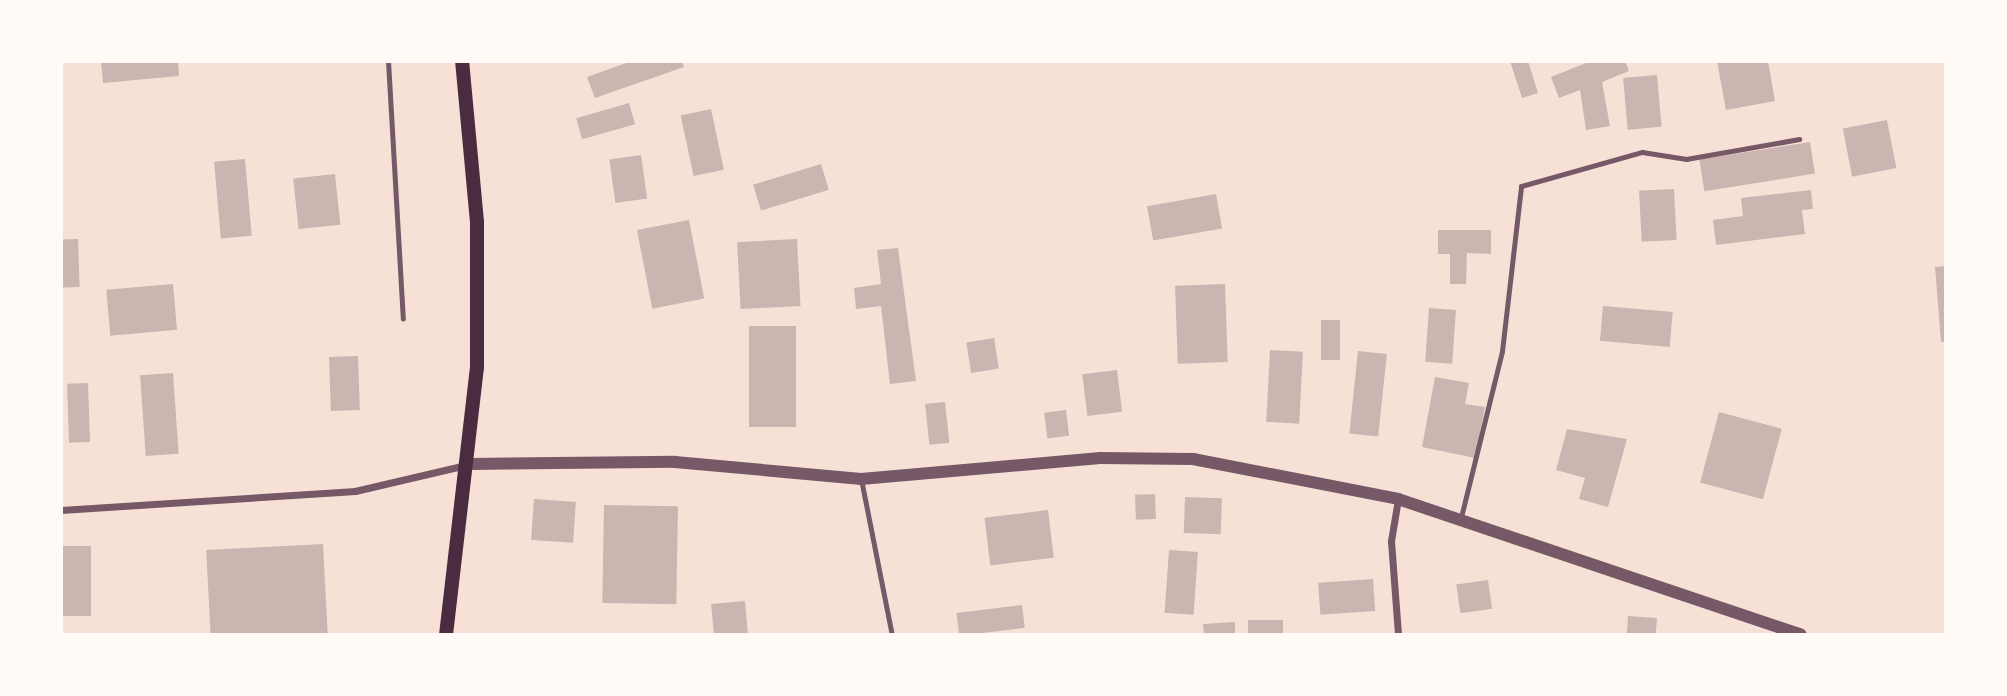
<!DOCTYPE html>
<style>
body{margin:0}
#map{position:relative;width:2007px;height:696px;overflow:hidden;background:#f7e1d7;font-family:"Fira Sans Condensed",sans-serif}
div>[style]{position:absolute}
.building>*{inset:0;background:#ccb4b1;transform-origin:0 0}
.service>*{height:5px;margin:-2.5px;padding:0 2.5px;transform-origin:2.5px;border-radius:2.5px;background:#755966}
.minor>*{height:7px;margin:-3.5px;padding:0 3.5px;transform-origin:3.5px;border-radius:3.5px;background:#755966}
.tertiary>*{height:12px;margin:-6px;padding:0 6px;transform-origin:6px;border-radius:6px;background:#755966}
.secondary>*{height:14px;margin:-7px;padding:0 7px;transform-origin:7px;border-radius:7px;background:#4a2c40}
span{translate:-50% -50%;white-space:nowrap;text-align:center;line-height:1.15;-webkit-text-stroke:5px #fffaf5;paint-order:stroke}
.frame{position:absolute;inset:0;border:63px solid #fffaf5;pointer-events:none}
</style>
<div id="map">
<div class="building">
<div style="clip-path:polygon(101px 61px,178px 61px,179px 76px,103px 83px)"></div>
<div style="clip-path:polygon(632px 61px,682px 61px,684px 67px,595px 98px,587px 77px)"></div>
<div style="clip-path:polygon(1510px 61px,1528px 61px,1538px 93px,1522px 98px)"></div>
<div style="clip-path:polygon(1591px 61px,1625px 61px,1629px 71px,1602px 82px,1610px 126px,1586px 130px,1580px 90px,1559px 98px,1551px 77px)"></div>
<div style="clip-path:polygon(1717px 61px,1768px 61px,1775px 101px,1726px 110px)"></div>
<div style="left:1657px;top:75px;width:52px;height:34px;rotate:85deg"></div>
<div style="left:629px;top:103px;width:22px;height:55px;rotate:74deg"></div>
<div style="left:711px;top:109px;width:62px;height:31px;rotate:78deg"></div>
<div style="left:1887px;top:120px;width:49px;height:45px;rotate:79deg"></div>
<div style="left:1810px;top:142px;width:32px;height:112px;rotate:81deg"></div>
<div style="left:641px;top:155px;width:44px;height:32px;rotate:82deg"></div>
<div style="left:245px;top:159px;width:77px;height:31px;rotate:85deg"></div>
<div style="left:821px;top:164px;width:27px;height:71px;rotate:73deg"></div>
<div style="left:335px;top:174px;width:51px;height:42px;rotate:84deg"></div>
<div style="left:1674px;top:189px;width:51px;height:35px;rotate:87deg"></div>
<div style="clip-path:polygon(1811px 190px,1813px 209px,1802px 210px,1805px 234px,1716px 245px,1713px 220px,1743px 216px,1741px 198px)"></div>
<div style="left:1216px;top:194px;width:35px;height:70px;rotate:80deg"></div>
<div style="left:689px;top:220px;width:80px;height:53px;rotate:79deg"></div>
<div style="clip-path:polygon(1438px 230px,1491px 230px,1491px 254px,1467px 253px,1466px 284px,1450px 284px,1450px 254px,1438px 254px)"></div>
<div style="left:78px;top:239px;width:48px;height:17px;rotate:88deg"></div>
<div style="left:797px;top:239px;width:67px;height:60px;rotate:87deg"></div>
<div style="clip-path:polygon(898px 248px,916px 381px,890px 384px,881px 306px,856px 309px,854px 288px,881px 284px,877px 250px)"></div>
<div style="clip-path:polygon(1946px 266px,1946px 342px,1941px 342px,1935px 267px)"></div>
<div style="left:173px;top:284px;width:46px;height:67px;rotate:85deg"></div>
<div style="left:1225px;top:284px;width:78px;height:50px;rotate:88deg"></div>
<div style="left:1603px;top:306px;width:70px;height:35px;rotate:5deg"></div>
<div style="left:1429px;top:308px;width:27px;height:54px;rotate:4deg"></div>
<div style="left:1321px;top:320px;width:19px;height:40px"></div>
<div style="left:749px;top:326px;width:47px;height:101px"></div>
<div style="left:994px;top:338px;width:31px;height:28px;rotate:81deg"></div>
<div style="left:1270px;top:350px;width:33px;height:72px;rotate:3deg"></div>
<div style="left:1358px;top:351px;width:29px;height:83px;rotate:6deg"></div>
<div style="left:358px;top:356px;width:54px;height:29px;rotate:88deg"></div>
<div style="left:1117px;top:370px;width:42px;height:35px;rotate:83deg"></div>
<div style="left:173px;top:373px;width:81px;height:33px;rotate:86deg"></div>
<div style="clip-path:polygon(1435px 377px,1469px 383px,1465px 404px,1485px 407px,1475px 458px,1422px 447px)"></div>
<div style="left:88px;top:383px;width:59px;height:21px;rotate:88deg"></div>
<div style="left:945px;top:402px;width:41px;height:20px;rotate:84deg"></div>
<div style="left:1066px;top:410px;width:26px;height:22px;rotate:83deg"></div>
<div style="left:1719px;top:412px;width:65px;height:73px;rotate:15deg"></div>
<div style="clip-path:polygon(1567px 429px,1627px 439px,1608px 507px,1579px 499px,1585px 478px,1556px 470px)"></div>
<div style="left:1155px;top:494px;width:25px;height:20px;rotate:88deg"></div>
<div style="left:1185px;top:497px;width:37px;height:36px;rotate:2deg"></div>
<div style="left:534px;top:499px;width:42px;height:41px;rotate:4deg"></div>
<div style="left:604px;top:505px;width:74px;height:98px;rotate:1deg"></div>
<div style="left:1048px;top:510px;width:48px;height:64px;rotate:83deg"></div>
<div style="left:323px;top:544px;width:91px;height:117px;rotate:87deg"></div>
<div style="left:62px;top:546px;width:29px;height:70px"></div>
<div style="left:1169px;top:550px;width:29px;height:63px;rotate:4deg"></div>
<div style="left:1373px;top:579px;width:32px;height:55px;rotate:86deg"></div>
<div style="left:1488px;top:580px;width:29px;height:32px;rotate:82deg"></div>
<div style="left:745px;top:601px;width:32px;height:34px;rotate:85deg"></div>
<div style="left:1022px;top:605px;width:23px;height:66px;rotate:83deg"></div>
<div style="left:1628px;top:616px;width:29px;height:19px;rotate:4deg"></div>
<div style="left:1283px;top:620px;width:15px;height:35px;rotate:90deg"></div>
<div style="clip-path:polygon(1235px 622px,1235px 635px,1204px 635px,1203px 624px)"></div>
</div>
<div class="service">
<div style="left:388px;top:61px;width:258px;rotate:86.7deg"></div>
<div style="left:861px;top:479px;width:159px;rotate:78.8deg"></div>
<div style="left:1461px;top:517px;width:171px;rotate:-76.1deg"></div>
<div style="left:1502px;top:351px;width:166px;rotate:-83.4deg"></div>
<div style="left:1521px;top:186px;width:126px;rotate:-15.7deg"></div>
<div style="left:1642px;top:152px;width:45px;rotate:9deg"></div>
<div style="left:1686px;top:159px;width:115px;rotate:-10deg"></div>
</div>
<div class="minor">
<div style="left:1398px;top:499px;width:43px;rotate:99.5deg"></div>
<div style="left:1391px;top:541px;width:94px;rotate:85.7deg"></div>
<div style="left:61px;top:510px;width:295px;rotate:-3.7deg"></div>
<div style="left:355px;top:491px;width:114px;rotate:-13.2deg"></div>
</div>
<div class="tertiary">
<div style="left:469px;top:464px;width:206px;rotate:-0.6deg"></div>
<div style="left:675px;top:462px;width:187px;rotate:5.2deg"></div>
<div style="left:861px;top:479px;width:240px;rotate:-5deg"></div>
<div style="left:1100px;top:458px;width:93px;rotate:0.6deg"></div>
<div style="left:1193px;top:459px;width:209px;rotate:11deg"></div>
<div style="left:1398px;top:499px;width:425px;rotate:18.6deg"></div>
</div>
<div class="secondary">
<div style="left:446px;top:635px;width:270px;rotate:-83.4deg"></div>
<div style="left:477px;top:367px;width:145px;rotate:-90deg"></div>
<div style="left:477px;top:222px;width:162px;rotate:-95.3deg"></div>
</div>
<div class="frame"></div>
</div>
